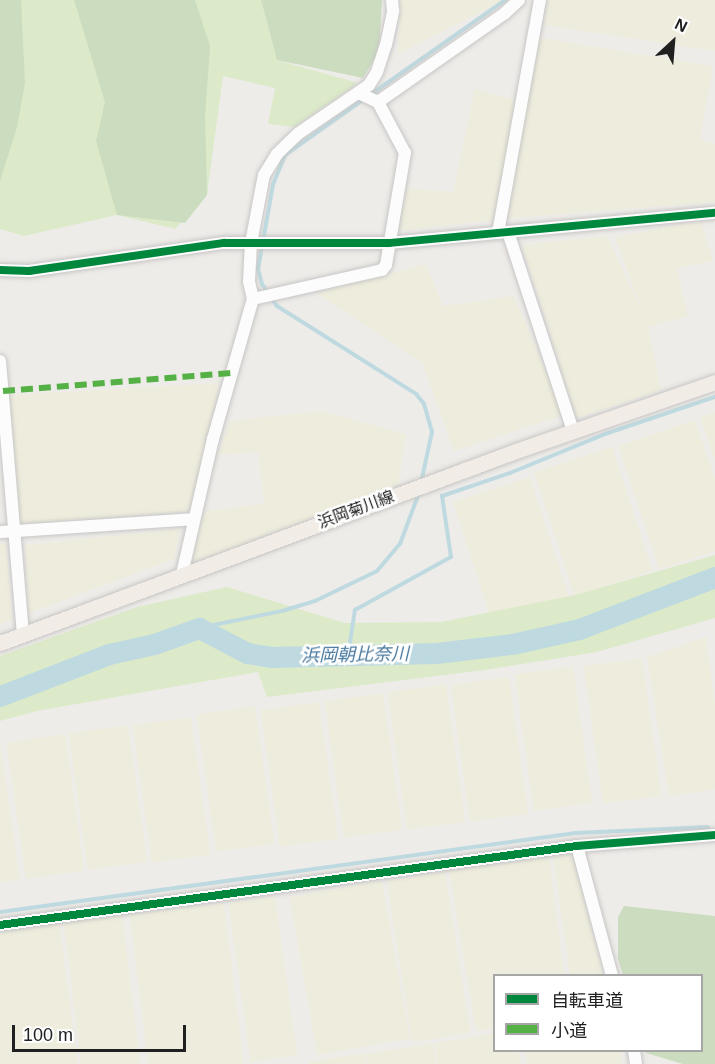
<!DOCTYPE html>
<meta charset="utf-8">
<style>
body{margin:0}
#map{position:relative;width:715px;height:1064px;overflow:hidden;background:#eeece9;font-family:Arial,"Noto Sans JP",sans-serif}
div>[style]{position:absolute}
.farmland>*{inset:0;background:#eeeddd;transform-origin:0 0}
.grass>*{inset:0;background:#dceac9}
.forest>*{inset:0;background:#cbdcbf}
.stream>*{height:4px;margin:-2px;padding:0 2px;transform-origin:2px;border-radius:2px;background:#bedae0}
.river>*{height:21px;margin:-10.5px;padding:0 10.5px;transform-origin:10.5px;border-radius:10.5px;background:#bedae0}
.roads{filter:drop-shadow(0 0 2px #c7c6c5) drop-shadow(0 0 2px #c7c6c5)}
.minor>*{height:12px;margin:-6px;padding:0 6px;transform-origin:6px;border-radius:6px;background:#fcfcfc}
.major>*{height:15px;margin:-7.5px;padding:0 7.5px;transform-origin:7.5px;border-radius:7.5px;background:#f1ece6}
.quiet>*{height:6px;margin-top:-3px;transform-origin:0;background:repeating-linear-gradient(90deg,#55b145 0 12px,transparent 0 18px)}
.cycleway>*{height:8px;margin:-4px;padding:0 4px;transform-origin:4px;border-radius:4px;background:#00873e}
span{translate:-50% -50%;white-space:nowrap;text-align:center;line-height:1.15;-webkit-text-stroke:5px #fff;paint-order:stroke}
.street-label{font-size:16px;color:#202020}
.water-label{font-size:18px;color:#48789e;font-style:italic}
.legend{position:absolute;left:493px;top:974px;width:210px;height:78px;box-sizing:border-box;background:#fff;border:2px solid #a6a6a6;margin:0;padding:8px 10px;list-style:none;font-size:18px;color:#202020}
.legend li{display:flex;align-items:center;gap:12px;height:30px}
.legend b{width:30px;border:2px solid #a6a6a6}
.north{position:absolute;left:643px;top:12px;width:60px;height:60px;-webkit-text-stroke:4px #fff;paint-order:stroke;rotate:26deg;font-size:16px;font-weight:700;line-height:24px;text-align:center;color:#202020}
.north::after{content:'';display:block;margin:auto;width:21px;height:27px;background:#202020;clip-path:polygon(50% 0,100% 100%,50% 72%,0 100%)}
.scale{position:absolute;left:12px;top:1025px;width:174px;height:27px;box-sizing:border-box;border:3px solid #202020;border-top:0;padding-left:8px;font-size:18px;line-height:21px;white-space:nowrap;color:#202020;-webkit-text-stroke:4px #fff;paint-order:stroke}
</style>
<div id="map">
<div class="farmland">
<div style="clip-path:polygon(400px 0,504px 0,398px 54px)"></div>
<div style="clip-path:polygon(548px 0,715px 0,715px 51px,543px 25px)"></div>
<div style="clip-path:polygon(541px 38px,713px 66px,700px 140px,715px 144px,715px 202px,512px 218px,398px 231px,407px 188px,453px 192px,475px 89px,527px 103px)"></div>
<div style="clip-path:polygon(701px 221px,713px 261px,677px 268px,688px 316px,648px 327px,661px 390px,577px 418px,522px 245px,607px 236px,644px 316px,615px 237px)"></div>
<div style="clip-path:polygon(426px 264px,443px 306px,514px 296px,564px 415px,454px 451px,422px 363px,316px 293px)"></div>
<div style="clip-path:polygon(219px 383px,191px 511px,18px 524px,8px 395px)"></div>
<div style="clip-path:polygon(321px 411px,406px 434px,398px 485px,196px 562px,192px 559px,205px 511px,264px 504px,258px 452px,218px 455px,230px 421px)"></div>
<div style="clip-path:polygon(715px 412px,715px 461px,700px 417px)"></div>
<div style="clip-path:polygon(695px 420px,715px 479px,715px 551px,659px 569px,618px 446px)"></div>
<div style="left:612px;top:447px;width:130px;height:82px;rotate:72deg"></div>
<div style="left:530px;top:477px;width:130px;height:81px;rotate:72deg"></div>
<div style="clip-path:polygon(180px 529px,174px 559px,29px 613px,25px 545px)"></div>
<div style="clip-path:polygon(6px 543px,12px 619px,0 624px,0 544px)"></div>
<div style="clip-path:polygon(706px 637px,715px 705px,715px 789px,669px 797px,647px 657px)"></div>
<div style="left:642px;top:658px;width:139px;height:59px;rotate:82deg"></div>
<div style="left:573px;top:666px;width:138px;height:59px;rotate:82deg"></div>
<div style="left:509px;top:677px;width:138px;height:59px;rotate:82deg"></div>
<div style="left:446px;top:684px;width:139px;height:59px;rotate:82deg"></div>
<div style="left:383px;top:693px;width:138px;height:59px;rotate:82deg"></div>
<div style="left:319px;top:702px;width:138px;height:59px;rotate:82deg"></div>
<div style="left:255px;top:706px;width:139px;height:59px;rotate:82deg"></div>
<div style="left:191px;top:717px;width:139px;height:59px;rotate:82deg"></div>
<div style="left:128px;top:725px;width:138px;height:60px;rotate:82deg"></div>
<div style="left:65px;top:734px;width:138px;height:59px;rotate:82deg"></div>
<div style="clip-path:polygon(0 742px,20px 879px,0 883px)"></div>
<div style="clip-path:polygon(572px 853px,603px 975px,570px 975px,553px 857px)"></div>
<div style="clip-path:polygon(549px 857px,564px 975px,494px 976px,494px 1028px,476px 1031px,449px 871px)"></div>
<div style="left:445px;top:872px;width:163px;height:59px;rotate:81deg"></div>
<div style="left:382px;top:881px;width:160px;height:94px;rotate:80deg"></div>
<div style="left:275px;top:897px;width:160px;height:47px;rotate:82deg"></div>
<div style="left:224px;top:903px;width:161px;height:95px;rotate:83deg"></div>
<div style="left:122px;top:914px;width:151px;height:59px;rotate:83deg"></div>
<div style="clip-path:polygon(59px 923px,78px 1064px,0 1064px,0 933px)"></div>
<div style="clip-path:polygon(494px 1033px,494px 1050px,519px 1051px,521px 1064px,438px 1064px,435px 1043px)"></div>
<div style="clip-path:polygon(433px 1043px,436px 1064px,368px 1064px,366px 1054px)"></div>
<div style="left:526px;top:1051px;width:95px;height:13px"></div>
<div style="clip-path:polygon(364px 1053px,366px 1064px,309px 1064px,309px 1062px)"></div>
</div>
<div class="grass">
<div style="clip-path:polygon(0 0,261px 0,277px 60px,358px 83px,294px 127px,268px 124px,275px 88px,223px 76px,207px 195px,175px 229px,117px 215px,24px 236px,0 229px)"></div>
<div style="clip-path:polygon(715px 555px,715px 618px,597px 652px,485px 670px,267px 697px,258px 672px,37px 711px,0 721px,0 656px,137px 607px,227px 587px,345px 623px,441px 622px,575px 595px)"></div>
</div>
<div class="forest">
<div style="clip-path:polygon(0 0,21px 0,25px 83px,17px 127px,0 181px)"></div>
<div style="clip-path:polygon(74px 0,195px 0,210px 46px,205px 116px,207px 195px,185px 223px,117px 215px,96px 141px,105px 102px)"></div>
<div style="clip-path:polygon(261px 0,382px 0,379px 51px,363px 78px,277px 60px)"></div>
<div style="clip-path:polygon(624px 906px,715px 916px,715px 1064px,683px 1064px,646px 1053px,646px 1051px,702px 1050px,702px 976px,623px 975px,618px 959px,618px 917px)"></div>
</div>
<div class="stream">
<div style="left:370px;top:95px;width:165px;rotate:-35.1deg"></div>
<div style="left:364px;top:99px;width:97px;rotate:144.7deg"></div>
<div style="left:285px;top:155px;width:32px;rotate:112deg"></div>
<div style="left:273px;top:185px;width:85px;rotate:100.1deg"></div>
<div style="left:258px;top:269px;width:16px;rotate:75deg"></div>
<div style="left:262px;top:284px;width:27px;rotate:56deg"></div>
<div style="left:277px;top:306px;width:165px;rotate:32.3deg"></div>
<div style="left:416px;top:394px;width:13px;rotate:51deg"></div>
<div style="left:424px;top:404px;width:29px;rotate:74deg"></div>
<div style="left:432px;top:432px;width:52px;rotate:102.2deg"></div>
<div style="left:199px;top:628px;width:85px;rotate:-11.6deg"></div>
<div style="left:282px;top:611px;width:34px;rotate:-17deg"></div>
<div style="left:315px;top:601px;width:69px;rotate:-25.8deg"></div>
<div style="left:377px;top:571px;width:35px;rotate:-50deg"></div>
<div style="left:400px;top:544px;width:54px;rotate:-69.6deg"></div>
<div style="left:348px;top:655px;width:46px;rotate:-81.2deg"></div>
<div style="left:355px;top:610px;width:110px;rotate:-28.9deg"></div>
<div style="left:451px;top:557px;width:62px;rotate:-98.4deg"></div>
<div style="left:442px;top:496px;width:72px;rotate:-18.7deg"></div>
<div style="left:510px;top:473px;width:103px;rotate:-22.3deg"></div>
<div style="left:605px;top:434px;width:116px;rotate:-18.6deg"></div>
<div style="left:0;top:912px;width:581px;rotate:-7.81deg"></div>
<div style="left:576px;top:833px;width:132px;rotate:-2.6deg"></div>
</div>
<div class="river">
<div style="left:0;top:696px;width:117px;rotate:-21.1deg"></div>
<div style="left:109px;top:654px;width:46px;rotate:-12.5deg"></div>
<div style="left:154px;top:644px;width:48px;rotate:-19.6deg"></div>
<div style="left:199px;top:628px;width:54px;rotate:27.5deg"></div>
<div style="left:247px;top:653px;width:24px;rotate:9deg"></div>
<div style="left:271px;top:657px;width:165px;rotate:-1.4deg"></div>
<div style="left:436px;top:653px;width:77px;rotate:-6.8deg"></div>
<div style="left:512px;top:644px;width:69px;rotate:-12.6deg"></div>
<div style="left:579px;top:629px;width:146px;rotate:-20.9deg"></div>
</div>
<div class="roads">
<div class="minor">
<div style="left:378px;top:102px;width:155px;rotate:-35deg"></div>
<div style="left:505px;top:13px;width:19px;rotate:-43deg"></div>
<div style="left:508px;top:232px;width:209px;rotate:71.9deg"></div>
<div style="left:498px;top:233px;width:237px;rotate:-79.8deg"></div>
<div style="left:0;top:270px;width:29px;rotate:2deg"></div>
<div style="left:29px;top:271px;width:197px;rotate:-8.2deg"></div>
<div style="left:224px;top:243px;width:165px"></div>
<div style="left:389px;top:243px;width:327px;rotate:-5.3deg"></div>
<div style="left:253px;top:299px;width:132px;rotate:-12.7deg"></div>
<div style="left:382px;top:270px;width:6px;rotate:-51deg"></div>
<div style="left:386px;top:265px;width:114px;rotate:-80.4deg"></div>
<div style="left:405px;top:153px;width:58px;rotate:-117.9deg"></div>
<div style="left:378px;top:102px;width:21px;rotate:-155deg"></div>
<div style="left:0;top:361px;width:275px;rotate:85.2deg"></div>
<div style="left:0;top:532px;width:194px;rotate:-3.8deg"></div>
<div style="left:182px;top:574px;width:139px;rotate:-77.1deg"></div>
<div style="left:213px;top:439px;width:146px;rotate:-74.1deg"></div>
<div style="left:253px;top:299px;width:18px;rotate:-103deg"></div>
<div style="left:249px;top:281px;width:38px;rotate:-87deg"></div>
<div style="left:251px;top:243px;width:69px;rotate:-79.2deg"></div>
<div style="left:264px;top:175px;width:25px;rotate:-58deg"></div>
<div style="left:277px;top:154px;width:30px;rotate:-44deg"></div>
<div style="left:299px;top:133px;width:85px;rotate:-34.4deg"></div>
<div style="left:369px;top:85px;width:15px;rotate:-58deg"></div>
<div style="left:377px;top:72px;width:28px;rotate:-72deg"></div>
<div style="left:386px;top:45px;width:35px;rotate:-78deg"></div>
<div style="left:393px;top:11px;width:11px;rotate:-95deg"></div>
<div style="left:577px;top:846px;width:135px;rotate:74.9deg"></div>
<div style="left:0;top:925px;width:582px;rotate:-7.8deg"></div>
<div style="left:577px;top:846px;width:138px;rotate:-4.6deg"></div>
<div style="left:634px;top:1050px;width:14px;rotate:82deg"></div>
</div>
<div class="major">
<div style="left:0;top:643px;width:547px;rotate:-20.42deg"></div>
<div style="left:513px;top:452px;width:214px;rotate:-19.1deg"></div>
</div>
</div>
<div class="quiet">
<div style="left:3px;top:391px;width:229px;rotate:-4.5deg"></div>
</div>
<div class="cycleway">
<div style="left:0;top:270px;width:29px;rotate:2deg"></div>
<div style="left:29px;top:271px;width:197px;rotate:-8.2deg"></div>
<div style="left:224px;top:243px;width:165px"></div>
<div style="left:389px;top:243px;width:327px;rotate:-5.3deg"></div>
<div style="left:0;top:925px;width:582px;rotate:-7.8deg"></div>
<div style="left:577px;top:846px;width:138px;rotate:-4.6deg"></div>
</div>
<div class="street-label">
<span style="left:356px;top:510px;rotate:-20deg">浜岡菊川線</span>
</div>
<div class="water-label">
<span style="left:355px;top:655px;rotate:-1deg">浜岡朝比奈川</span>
</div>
<ul class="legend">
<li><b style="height:8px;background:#00873e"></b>自転車道</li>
<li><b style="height:8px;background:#55b145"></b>小道</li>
</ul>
<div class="north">N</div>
<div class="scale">100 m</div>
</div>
